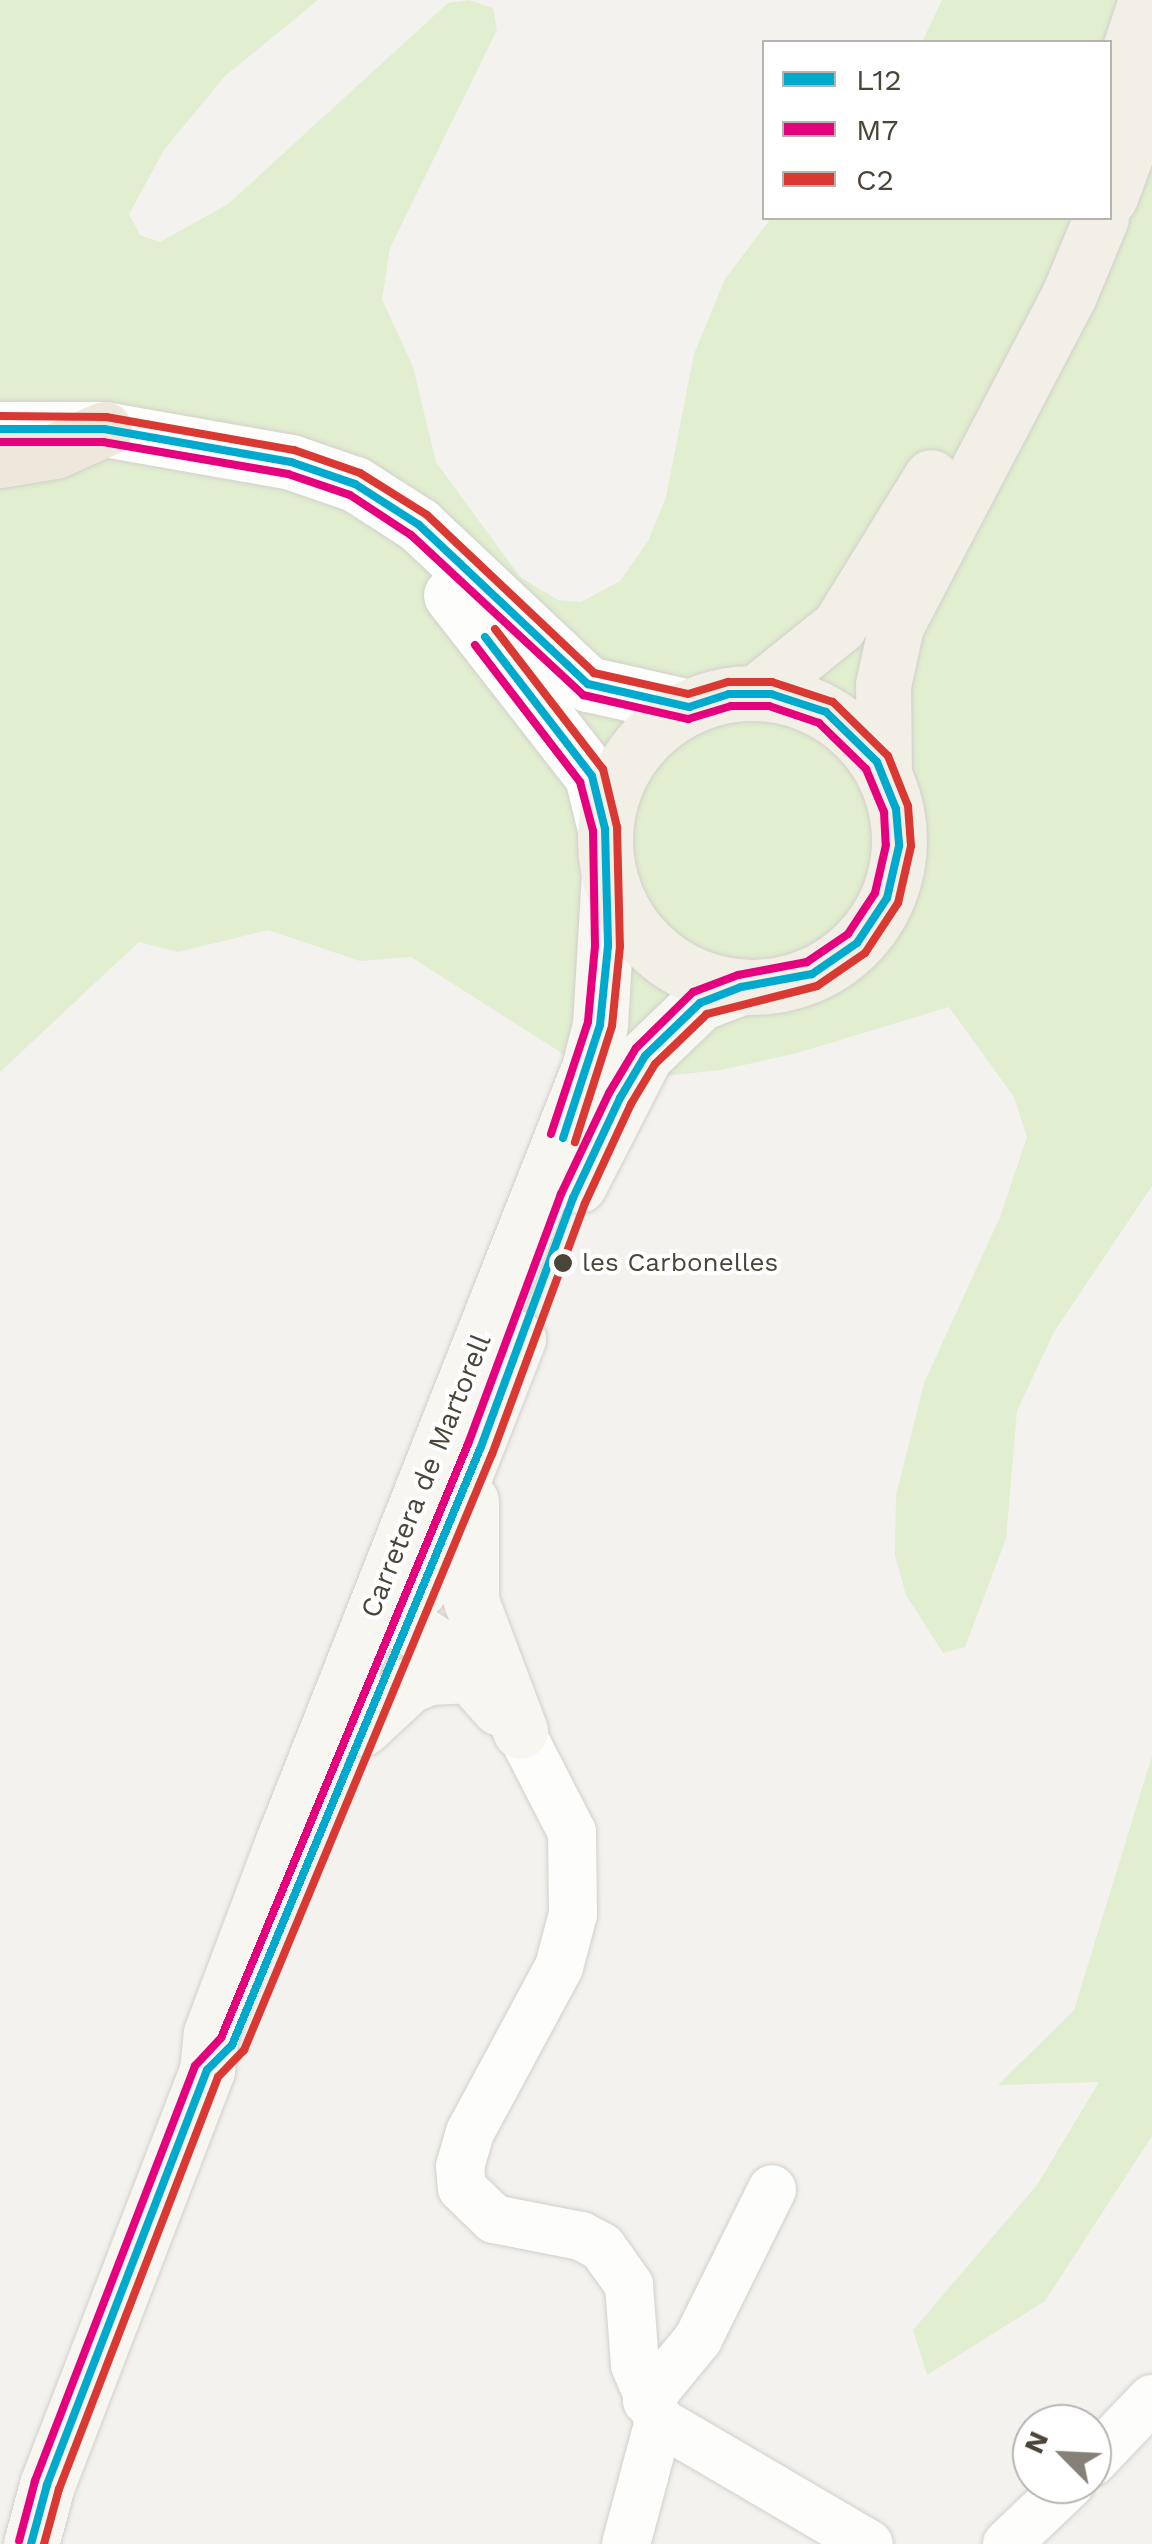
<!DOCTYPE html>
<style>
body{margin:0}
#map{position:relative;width:1152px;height:2544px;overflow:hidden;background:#f4f2ee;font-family:"Work Sans",sans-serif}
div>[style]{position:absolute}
.green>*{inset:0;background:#e1eecf}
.roads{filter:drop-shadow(0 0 2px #d2d0cb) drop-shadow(0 0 2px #d2d0cb)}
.minor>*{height:48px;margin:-24px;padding:0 24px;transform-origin:24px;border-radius:24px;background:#fdfdfc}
.tertiary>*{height:55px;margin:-27.5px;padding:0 27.5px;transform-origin:27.5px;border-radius:27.5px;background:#fdfdfc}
.secondary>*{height:55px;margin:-27.5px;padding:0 27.5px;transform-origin:27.5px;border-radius:27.5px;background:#f7f6f1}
.primary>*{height:55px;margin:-27.5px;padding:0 27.5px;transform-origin:27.5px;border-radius:27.5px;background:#f2efe6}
.primary>.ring{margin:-27.5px;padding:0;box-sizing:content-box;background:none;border:55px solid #f2efe6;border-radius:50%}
.motorway>*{height:55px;margin:-27.5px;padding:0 27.5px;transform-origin:27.5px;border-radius:27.5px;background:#ede8db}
.bus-1>*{height:8px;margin:-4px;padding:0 4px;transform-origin:4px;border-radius:4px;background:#00a9ce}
.bus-2>*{height:8px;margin:-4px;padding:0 4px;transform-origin:4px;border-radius:4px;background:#e5007d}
.bus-3>*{height:8px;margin:-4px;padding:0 4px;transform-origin:4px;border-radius:4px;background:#da3832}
.dots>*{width:28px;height:28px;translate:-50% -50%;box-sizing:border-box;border:5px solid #fff;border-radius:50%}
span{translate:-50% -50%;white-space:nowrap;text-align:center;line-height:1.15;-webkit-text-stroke:8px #fff;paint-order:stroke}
.bus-label{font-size:26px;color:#4b4439}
.left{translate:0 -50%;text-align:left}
.street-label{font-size:28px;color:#4b4439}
.legend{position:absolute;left:762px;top:40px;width:350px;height:180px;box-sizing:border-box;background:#fff;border:2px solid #b7b4b0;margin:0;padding:12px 18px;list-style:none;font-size:30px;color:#4b4439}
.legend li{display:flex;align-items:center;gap:20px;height:50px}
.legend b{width:50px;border:2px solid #b7b4b0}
.north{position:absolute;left:1012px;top:2404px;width:100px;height:100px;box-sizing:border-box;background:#fff;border:2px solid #b7b4b0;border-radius:50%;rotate:294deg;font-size:28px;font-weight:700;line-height:40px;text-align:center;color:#4b4439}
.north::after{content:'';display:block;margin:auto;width:35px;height:45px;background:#868178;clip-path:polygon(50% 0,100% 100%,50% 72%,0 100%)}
</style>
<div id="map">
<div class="green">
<div style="clip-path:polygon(0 0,318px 0,225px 76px,164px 150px,129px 214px,140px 235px,160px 242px,228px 204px,448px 3px,469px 0,493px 8px,497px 30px,390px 248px,382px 299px,413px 367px,436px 462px,520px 577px,558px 600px,581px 602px,620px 581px,648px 541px,666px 497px,694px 354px,725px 279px,771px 218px,1110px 218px,1110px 42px,922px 42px,942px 0,1152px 0,1152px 1186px,1054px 1332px,1017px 1411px,1006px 1539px,965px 1647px,943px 1653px,906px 1595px,895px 1555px,896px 1495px,924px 1383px,1000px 1217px,1027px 1137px,1014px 1097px,949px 1007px,797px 1053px,721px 1070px,607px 1082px,411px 957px,360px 961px,268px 930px,178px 952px,139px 942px,0 1072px)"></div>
<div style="clip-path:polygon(1152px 1756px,1152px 2136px,1045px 2301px,927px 2375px,913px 2330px,1037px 2185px,1099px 2082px,998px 2085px,1074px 2010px)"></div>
</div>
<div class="roads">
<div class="minor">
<div style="left:520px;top:1731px;width:114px;rotate:62.8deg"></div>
<div style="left:572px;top:1832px;width:82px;rotate:89.3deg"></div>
<div style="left:573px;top:1914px;width:55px;rotate:104.8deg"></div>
<div style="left:559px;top:1967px;width:187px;rotate:118.3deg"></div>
<div style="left:470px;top:2132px;width:35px;rotate:106deg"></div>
<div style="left:460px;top:2166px;width:22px;rotate:85deg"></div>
<div style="left:462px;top:2188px;width:45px;rotate:44.1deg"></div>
<div style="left:494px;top:2219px;width:89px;rotate:11.1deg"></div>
<div style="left:581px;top:2236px;width:24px;rotate:28deg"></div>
<div style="left:602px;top:2247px;width:47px;rotate:54.6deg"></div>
<div style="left:629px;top:2285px;width:80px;rotate:85.7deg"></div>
<div style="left:635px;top:2365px;width:61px;rotate:66.8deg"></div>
<div style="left:659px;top:2421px;width:243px;rotate:30.4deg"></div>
<div style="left:647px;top:2401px;width:80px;rotate:-50.6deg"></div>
<div style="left:698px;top:2339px;width:167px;rotate:-63.7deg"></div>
<div style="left:1092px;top:2462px;width:87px;rotate:-46.4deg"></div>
<div style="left:626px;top:2544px;width:127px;rotate:-75deg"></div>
<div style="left:1007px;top:2544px;width:87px;rotate:-43.6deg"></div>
</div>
<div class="tertiary">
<div style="left:0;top:429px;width:104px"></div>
<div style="left:104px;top:429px;width:190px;rotate:10deg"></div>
<div style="left:291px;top:462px;width:68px;rotate:19deg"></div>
<div style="left:355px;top:484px;width:76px;rotate:32.6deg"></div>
<div style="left:419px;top:525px;width:232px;rotate:43.3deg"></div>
<div style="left:588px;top:684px;width:104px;rotate:12.8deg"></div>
<div style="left:451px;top:595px;width:229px;rotate:52.1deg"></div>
<div style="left:592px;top:776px;width:55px;rotate:76.2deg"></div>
</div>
<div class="secondary">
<div style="left:579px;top:1185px;width:145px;rotate:-62.9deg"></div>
<div style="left:645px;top:1056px;width:76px;rotate:-43.9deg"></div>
<div style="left:700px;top:1003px;width:44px;rotate:-21.3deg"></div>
<div style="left:471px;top:1501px;width:100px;rotate:90deg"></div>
<div style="left:471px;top:1601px;width:139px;rotate:69.3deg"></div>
<div style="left:402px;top:1553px;width:46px;rotate:93.7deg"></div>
<div style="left:399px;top:1599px;width:26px;rotate:77deg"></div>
<div style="left:405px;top:1624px;width:55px;rotate:33.1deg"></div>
<div style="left:451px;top:1654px;width:72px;rotate:48.4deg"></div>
<div style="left:420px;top:1589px;width:269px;rotate:-68.6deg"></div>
<div style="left:363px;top:1728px;width:62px;rotate:-43deg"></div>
<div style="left:408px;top:1686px;width:22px;rotate:-24deg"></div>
<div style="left:428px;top:1677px;width:43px;rotate:-2.7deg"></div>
<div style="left:31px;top:2544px;width:61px;rotate:-74.8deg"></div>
<div style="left:47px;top:2485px;width:445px;rotate:-68.9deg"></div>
<div style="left:207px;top:2070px;width:37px;rotate:-84deg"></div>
<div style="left:211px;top:2033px;width:202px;rotate:-69.4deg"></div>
<div style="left:282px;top:1844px;width:835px;rotate:-68.42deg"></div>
<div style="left:589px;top:1068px;width:44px;rotate:-75.7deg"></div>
<div style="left:600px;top:1025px;width:150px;rotate:-86.6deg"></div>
</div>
<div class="primary">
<div style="left:1110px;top:109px;width:115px;rotate:-71.7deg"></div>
<div style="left:1110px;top:197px;width:121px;rotate:-69.6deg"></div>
<div style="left:756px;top:693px;width:107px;rotate:-38.9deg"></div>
<div style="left:839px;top:626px;width:175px;rotate:-58.3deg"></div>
<div class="ring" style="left:605px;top:693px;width:239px;height:239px"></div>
<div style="left:884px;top:775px;width:90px;rotate:-90.6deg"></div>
<div style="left:883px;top:685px;width:60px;rotate:-77.6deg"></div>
<div style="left:896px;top:626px;width:373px;rotate:-62.4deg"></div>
<div style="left:1069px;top:295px;width:83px;rotate:-67.4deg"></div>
</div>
<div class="motorway">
<div style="left:0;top:460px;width:56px;rotate:-9.3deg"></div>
<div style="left:55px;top:451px;width:54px;rotate:-24.2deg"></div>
</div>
</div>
<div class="bus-1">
<div style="left:0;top:429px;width:104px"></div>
<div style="left:104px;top:429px;width:190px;rotate:10deg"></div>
<div style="left:291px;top:462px;width:68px;rotate:19deg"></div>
<div style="left:355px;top:484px;width:76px;rotate:32.6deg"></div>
<div style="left:419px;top:525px;width:232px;rotate:43.3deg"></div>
<div style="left:588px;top:684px;width:104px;rotate:12.8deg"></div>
<div style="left:689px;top:707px;width:42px;rotate:-18deg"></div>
<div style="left:729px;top:694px;width:42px"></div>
<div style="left:771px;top:694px;width:58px;rotate:18.1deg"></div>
<div style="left:826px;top:712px;width:71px;rotate:44.4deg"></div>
<div style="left:877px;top:762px;width:51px;rotate:68deg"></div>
<div style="left:896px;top:809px;width:37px;rotate:85deg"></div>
<div style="left:899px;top:846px;width:53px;rotate:103deg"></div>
<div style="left:887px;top:898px;width:54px;rotate:123.7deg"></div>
<div style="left:857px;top:943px;width:55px;rotate:145.4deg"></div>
<div style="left:812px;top:974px;width:72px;rotate:169.6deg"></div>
<div style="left:741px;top:987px;width:44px;rotate:158.7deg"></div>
<div style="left:700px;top:1003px;width:76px;rotate:136.1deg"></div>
<div style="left:645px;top:1056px;width:49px;rotate:120.8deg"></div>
<div style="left:620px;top:1098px;width:110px;rotate:115.2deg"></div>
<div style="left:573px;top:1198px;width:268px;rotate:110.3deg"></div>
<div style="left:480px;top:1449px;width:646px;rotate:112.59deg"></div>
<div style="left:232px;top:2045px;width:35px;rotate:135deg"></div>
<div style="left:207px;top:2070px;width:445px;rotate:111.1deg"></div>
<div style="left:47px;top:2485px;width:61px;rotate:105.2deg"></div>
<div style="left:485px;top:637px;width:175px;rotate:52.4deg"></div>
<div style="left:592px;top:776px;width:55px;rotate:76.2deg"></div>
<div style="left:605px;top:829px;width:117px;rotate:88.5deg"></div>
<div style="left:608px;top:946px;width:79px;rotate:95.8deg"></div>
<div style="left:600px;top:1025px;width:119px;rotate:108.1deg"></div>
</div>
<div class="bus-2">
<div style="left:0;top:442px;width:103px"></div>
<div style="left:103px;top:442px;width:188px;rotate:9.8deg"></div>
<div style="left:288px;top:474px;width:65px;rotate:18.7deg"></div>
<div style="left:350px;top:495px;width:73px;rotate:33.3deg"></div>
<div style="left:411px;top:535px;width:235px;rotate:42.9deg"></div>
<div style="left:583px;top:695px;width:108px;rotate:12.9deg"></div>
<div style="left:688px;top:719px;width:45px;rotate:-16.8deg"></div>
<div style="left:731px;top:706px;width:38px"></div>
<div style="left:769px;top:706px;width:53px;rotate:18.8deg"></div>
<div style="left:819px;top:723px;width:66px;rotate:44.4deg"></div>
<div style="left:866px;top:769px;width:47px;rotate:67.3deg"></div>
<div style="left:884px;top:812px;width:33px;rotate:87deg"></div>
<div style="left:886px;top:845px;width:49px;rotate:102.9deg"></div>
<div style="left:875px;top:893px;width:49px;rotate:123.4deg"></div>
<div style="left:848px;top:934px;width:50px;rotate:145.7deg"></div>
<div style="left:807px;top:962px;width:70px;rotate:169.3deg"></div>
<div style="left:738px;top:975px;width:48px;rotate:159.3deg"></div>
<div style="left:693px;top:992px;width:80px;rotate:135.5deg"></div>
<div style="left:636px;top:1048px;width:52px;rotate:121deg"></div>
<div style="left:609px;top:1093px;width:112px;rotate:115.4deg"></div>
<div style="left:561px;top:1194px;width:267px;rotate:110.4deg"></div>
<div style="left:468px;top:1444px;width:643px;rotate:112.58deg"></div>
<div style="left:221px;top:2038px;width:38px;rotate:133deg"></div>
<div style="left:195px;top:2066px;width:445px;rotate:111.1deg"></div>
<div style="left:35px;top:2481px;width:62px;rotate:104.9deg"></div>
<div style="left:475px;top:645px;width:173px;rotate:52.5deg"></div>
<div style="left:580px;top:782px;width:51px;rotate:75.1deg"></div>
<div style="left:593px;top:831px;width:115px;rotate:89deg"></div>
<div style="left:595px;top:946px;width:76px;rotate:95.3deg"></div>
<div style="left:588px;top:1022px;width:118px;rotate:108.3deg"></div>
</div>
<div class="bus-3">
<div style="left:0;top:416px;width:106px;rotate:0.5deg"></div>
<div style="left:106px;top:417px;width:191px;rotate:10deg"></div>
<div style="left:294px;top:450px;width:70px;rotate:19.2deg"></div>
<div style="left:360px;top:473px;width:79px;rotate:32.1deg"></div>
<div style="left:427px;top:515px;width:230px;rotate:43.4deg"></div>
<div style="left:594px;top:673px;width:96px;rotate:12.6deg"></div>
<div style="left:688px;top:694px;width:42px;rotate:-16.7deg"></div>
<div style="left:728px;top:682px;width:44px"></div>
<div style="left:772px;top:682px;width:64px;rotate:18.2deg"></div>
<div style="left:833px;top:702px;width:77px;rotate:44.5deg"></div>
<div style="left:888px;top:756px;width:54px;rotate:68.2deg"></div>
<div style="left:908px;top:806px;width:40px;rotate:85.7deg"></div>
<div style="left:911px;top:846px;width:58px;rotate:102.8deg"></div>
<div style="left:898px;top:903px;width:60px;rotate:123.4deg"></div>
<div style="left:865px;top:953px;width:58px;rotate:145.5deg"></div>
<div style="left:817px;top:986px;width:114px;rotate:165.7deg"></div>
<div style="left:707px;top:1014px;width:72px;rotate:136.1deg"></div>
<div style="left:655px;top:1064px;width:47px;rotate:121deg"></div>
<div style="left:631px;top:1104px;width:109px;rotate:114.9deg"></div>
<div style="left:585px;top:1203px;width:268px;rotate:110.3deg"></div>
<div style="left:492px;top:1454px;width:646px;rotate:112.59deg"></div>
<div style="left:244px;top:2050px;width:37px;rotate:134deg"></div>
<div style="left:218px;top:2077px;width:442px;rotate:111.1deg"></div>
<div style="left:59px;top:2489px;width:57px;rotate:105.3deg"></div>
<div style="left:495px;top:629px;width:177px;rotate:52.4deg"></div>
<div style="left:603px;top:769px;width:60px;rotate:76.4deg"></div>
<div style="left:617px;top:827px;width:119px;rotate:88.6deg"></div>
<div style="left:620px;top:946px;width:80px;rotate:95.7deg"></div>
<div style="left:612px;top:1026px;width:122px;rotate:107.7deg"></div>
</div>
<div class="dots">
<div style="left:563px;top:1263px;background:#4b4439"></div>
</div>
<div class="bus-label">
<span class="left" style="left:582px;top:1263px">les Carbonelles</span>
</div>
<div class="street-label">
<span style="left:426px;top:1476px;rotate:-68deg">Carretera de Martorell</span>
</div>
<ul class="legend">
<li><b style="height:12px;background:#00a9ce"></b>L12</li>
<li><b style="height:12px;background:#e5007d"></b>M7</li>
<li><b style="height:12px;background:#da3832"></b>C2</li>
</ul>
<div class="north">N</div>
</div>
